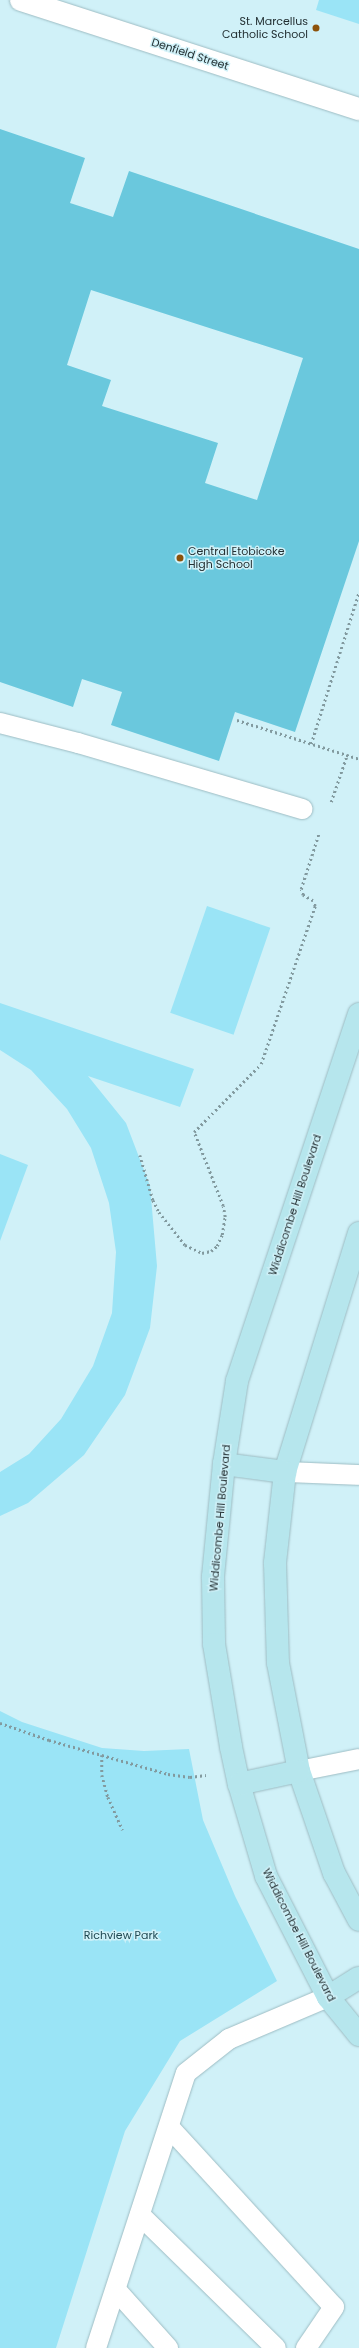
<!DOCTYPE html>
<style>
body{margin:0}
#map{position:relative;width:359px;height:2348px;overflow:hidden;background:#d0f1f8;font-family:Poppins,sans-serif}
div>[style]{position:absolute}
.green>*{inset:0;background:#9ae4f6;transform-origin:0 0}
.building>*{inset:0;background:#6ac8dd}
.path>*{height:2.5px;margin-top:-1.25px;transform-origin:0;background:repeating-linear-gradient(90deg,#829a9f 0 2px,transparent 0 5px)}
.roads{filter:drop-shadow(0 0 1px #9dbcc3) drop-shadow(0 0 1px #9dbcc3)}
.lane>*{height:20px;margin:-10px;padding:0 10px;transform-origin:10px;border-radius:10px;background:#fff}
.street>*{height:22px;margin:-11px;padding:0 11px;transform-origin:11px;border-radius:11px;background:#fff}
.secondary>*{height:22px;margin:-11px;padding:0 11px;transform-origin:11px;border-radius:11px;background:#b6e6ed}
.dots>*{width:11px;height:11px;translate:-50% -50%;box-sizing:border-box;border:2px solid #d0f1f8;border-radius:50%}
span{translate:-50% -50%;white-space:nowrap;text-align:center;line-height:1.15;-webkit-text-stroke:3px #d0f1f8;paint-order:stroke}
.poi-label{font-size:11px;color:#233033}
.right{translate:-100% -50%;text-align:right}
.left{translate:0 -50%;text-align:left}
.street-label{font-size:11px;color:#233033}
.park-label{font-size:11px;color:#1f4953}
</style>
<div id="map">
<div class="green">
<div style="clip-path:polygon(319px 0,359px 0,359px 24px,316px 10px)"></div>
<div style="left:207px;top:906px;width:67px;height:113px;rotate:19deg"></div>
<div style="clip-path:polygon(0 1003px,194px 1069px,180px 1107px,88px 1076px,126px 1123px,150px 1186px,157px 1266px,150px 1328px,125px 1395px,84px 1455px,28px 1503px,0 1516px,0 1472px,29px 1454px,61px 1419px,93px 1366px,112px 1313px,116px 1252px,109px 1203px,91px 1148px,67px 1109px,31px 1070px,0 1050px)"></div>
<div style="clip-path:polygon(0 1154px,28px 1165px,0 1241px)"></div>
<div style="clip-path:polygon(0 1711px,22px 1722px,102px 1748px,144px 1751px,189px 1749px,203px 1820px,235px 1896px,277px 1981px,180px 2041px,125px 2131px,56px 2348px,0 2348px)"></div>
</div>
<div class="building">
<div style="clip-path:polygon(evenodd,0 129px,85px 158px,70px 203px,113px 217px,129px 171px,359px 249px,359px 541px,295px 732px,235px 712px,219px 761px,111px 725px,122px 692px,82px 679px,73px 707px,0 682px,0 129px,91px 290px,303px 358px,257px 500px,205px 483px,218px 443px,102px 406px,111px 380px,67px 365px,91px 290px)"></div>
</div>
<div class="path">
<div style="left:237px;top:720px;width:128px;rotate:17.7deg"></div>
<div style="left:311px;top:744px;width:159px;rotate:-72.5deg"></div>
<div style="left:331px;top:802px;width:50px;rotate:-71.2deg"></div>
<div style="left:140px;top:1155px;width:47px;rotate:73.9deg"></div>
<div style="left:153px;top:1200px;width:13px;rotate:63deg"></div>
<div style="left:159px;top:1212px;width:42px;rotate:51.8deg"></div>
<div style="left:185px;top:1245px;width:19px;rotate:25deg"></div>
<div style="left:202px;top:1253px;width:9px;rotate:-13deg"></div>
<div style="left:211px;top:1251px;width:8px;rotate:-40deg"></div>
<div style="left:217px;top:1246px;width:12px;rotate:-66deg"></div>
<div style="left:222px;top:1235px;width:18px;rotate:-81deg"></div>
<div style="left:225px;top:1217px;width:11px;rotate:-100deg"></div>
<div style="left:223px;top:1206px;width:79px;rotate:-111.4deg"></div>
<div style="left:194px;top:1132px;width:95px;rotate:-45.4deg"></div>
<div style="left:261px;top:1064px;width:167px;rotate:-71.1deg"></div>
<div style="left:315px;top:906px;width:5px;rotate:-112deg"></div>
<div style="left:313px;top:901px;width:12px;rotate:-149deg"></div>
<div style="left:303px;top:895px;width:6px;rotate:-108deg"></div>
<div style="left:301px;top:889px;width:59px;rotate:-72.2deg"></div>
<div style="left:0;top:1723px;width:52px;rotate:19.1deg"></div>
<div style="left:49px;top:1740px;width:124px;rotate:15.9deg"></div>
<div style="left:168px;top:1774px;width:22px;rotate:8deg"></div>
<div style="left:190px;top:1777px;width:16px;rotate:-7deg"></div>
<div style="left:102px;top:1755px;width:20px;rotate:90deg"></div>
<div style="left:102px;top:1775px;width:23px;rotate:75deg"></div>
<div style="left:108px;top:1797px;width:36px;rotate:66deg"></div>
</div>
<div class="roads">
<div class="lane">
<div style="left:0;top:723px;width:81px;rotate:14.4deg"></div>
<div style="left:78px;top:743px;width:234px;rotate:16.4deg"></div>
<div style="left:285px;top:1472px;width:74px;rotate:2.3deg"></div>
<div style="left:299px;top:1771px;width:61px;rotate:-11.3deg"></div>
<div style="left:169px;top:2127px;width:244px;rotate:47.5deg"></div>
<div style="left:334px;top:2307px;width:50px;rotate:124.3deg"></div>
<div style="left:140px;top:2215px;width:190px;rotate:44.4deg"></div>
<div style="left:116px;top:2290px;width:78px;rotate:48.1deg"></div>
<div style="left:96px;top:2348px;width:289px;rotate:-71.9deg"></div>
<div style="left:186px;top:2073px;width:55px;rotate:-38.3deg"></div>
<div style="left:229px;top:2039px;width:108px;rotate:-23deg"></div>
</div>
<div class="street">
<div style="left:21px;top:0;width:355px;rotate:17.9deg"></div>
</div>
<div class="secondary">
<div style="left:359px;top:1014px;width:387px;rotate:108.4deg"></div>
<div style="left:237px;top:1381px;width:84px;rotate:98.9deg"></div>
<div style="left:224px;top:1464px;width:114px;rotate:95.6deg"></div>
<div style="left:213px;top:1577px;width:67px;rotate:89.1deg"></div>
<div style="left:214px;top:1644px;width:104px;rotate:80.6deg"></div>
<div style="left:231px;top:1747px;width:38px;rotate:78deg"></div>
<div style="left:239px;top:1784px;width:96px;rotate:73.6deg"></div>
<div style="left:266px;top:1876px;width:136px;rotate:62.9deg"></div>
<div style="left:328px;top:1997px;width:49px;rotate:50.8deg"></div>
<div style="left:359px;top:1233px;width:250px;rotate:107.2deg"></div>
<div style="left:285px;top:1472px;width:92px;rotate:96.3deg"></div>
<div style="left:275px;top:1563px;width:100px;rotate:88.3deg"></div>
<div style="left:278px;top:1663px;width:110px;rotate:79deg"></div>
<div style="left:299px;top:1771px;width:108px;rotate:71.1deg"></div>
<div style="left:334px;top:1873px;width:53px;rotate:62deg"></div>
<div style="left:224px;top:1464px;width:62px;rotate:7.5deg"></div>
<div style="left:239px;top:1784px;width:61px;rotate:-12.2deg"></div>
<div style="left:328px;top:1997px;width:36px;rotate:-32deg"></div>
</div>
</div>
<div class="dots">
<div style="left:316px;top:28px;background:#8c520a"></div>
<div style="left:180px;top:558px;background:#8c520a"></div>
</div>
<div class="poi-label">
<span class="right" style="left:308px;top:28px">St. Marcellus<br>Catholic School</span>
<span class="left" style="left:188px;top:558px">Central Etobicoke<br>High School</span>
</div>
<div class="street-label">
<span style="left:190px;top:54px;rotate:18deg">Denfield Street</span>
<span style="left:295px;top:1205px;rotate:-72deg">Widdicombe Hill Boulevard</span>
<span style="left:220px;top:1518px;rotate:-85deg">Widdicombe Hill Boulevard</span>
<span style="left:299px;top:1935px;rotate:63deg">Widdicombe Hill Boulevard</span>
</div>
<div class="park-label">
<span style="left:121px;top:1935px">Richview Park</span>
</div>
</div>
